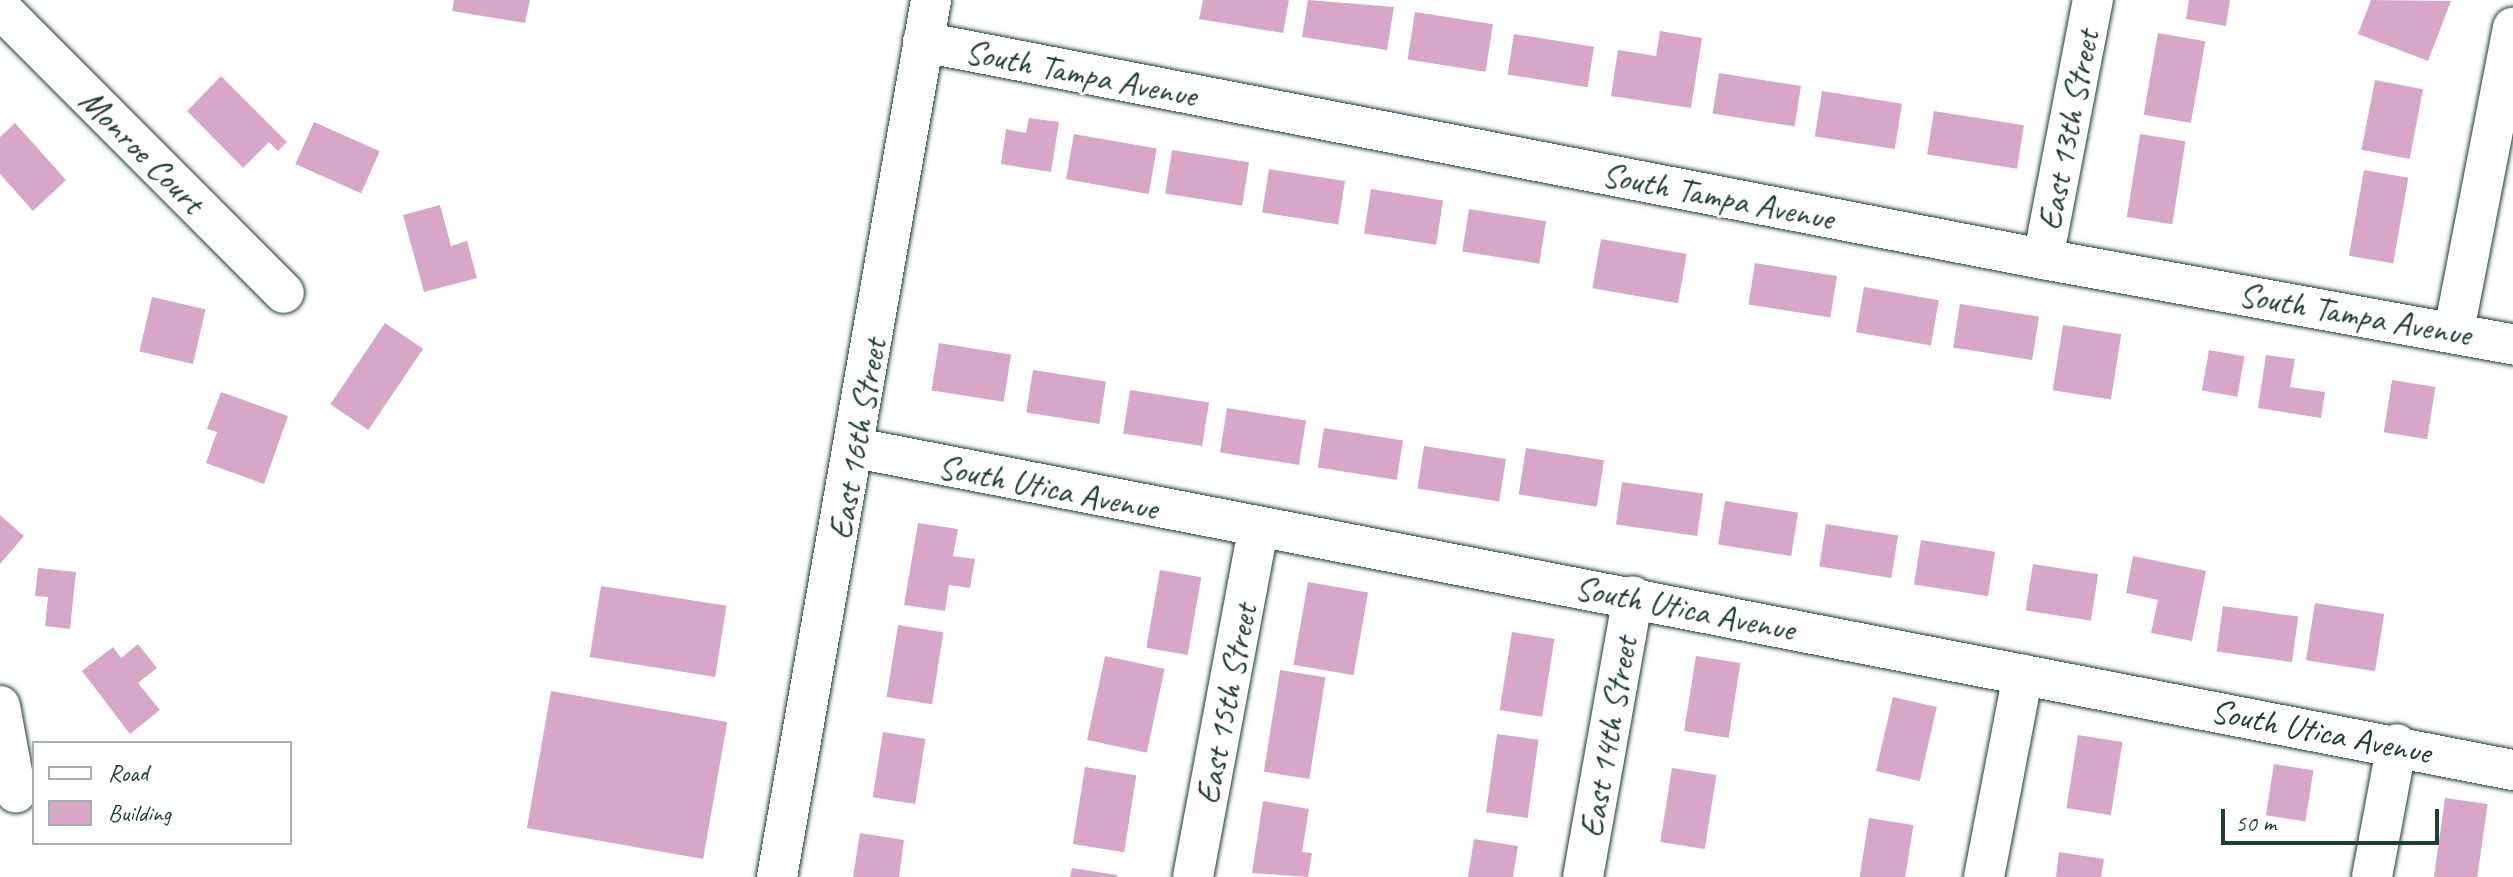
<!DOCTYPE html>
<style>
body{margin:0}
#map{position:relative;width:2513px;height:877px;overflow:hidden;background:#fff;font-family:Caveat,sans-serif}
div>[style]{position:absolute}
.building>*{inset:0;background:#d8a7c7;transform-origin:0 0}
.roads{filter:drop-shadow(0 0 2px #1f3d34) drop-shadow(0 0 2px #1f3d34)}
.minor>*{height:40px;margin:-20px;padding:0 20px;transform-origin:20px;border-radius:20px;background:#fff}
span{translate:-50% -50%;white-space:nowrap;text-align:center;line-height:1.15;-webkit-text-stroke:6px #fff;paint-order:stroke}
.street-label{font-size:34px;color:#1f3d34}
.legend{position:absolute;left:32px;top:741px;width:260px;height:104px;box-sizing:border-box;background:#fff;border:2px solid #a5b1ae;margin:0;padding:10px 14px;list-style:none;font-size:24px;color:#1f3d34}
.legend li{display:flex;align-items:center;gap:16px;height:40px}
.legend b{width:40px;border:2px solid #a5b1ae}
.scale{position:absolute;left:2221px;top:809px;width:218px;height:36px;box-sizing:border-box;border:4px solid #1f3d34;border-top:0;padding-left:10px;font-size:24px;line-height:28px;white-space:nowrap;color:#1f3d34;-webkit-text-stroke:6px #fff;paint-order:stroke}
</style>
<div id="map">
<div class="building">
<div style="clip-path:polygon(454px 0,530px 0,525px 23px,452px 11px)"></div>
<div style="clip-path:polygon(1203px 0,1289px 0,1283px 33px,1199px 19px)"></div>
<div style="clip-path:polygon(1308px 0,1394px 7px,1387px 50px,1302px 37px)"></div>
<div style="clip-path:polygon(2189px 0,2230px 0,2226px 26px,2186px 19px)"></div>
<div style="clip-path:polygon(2371px 0,2451px 1px,2428px 61px,2358px 34px)"></div>
<div style="left:1415px;top:12px;width:79px;height:48px;rotate:9deg"></div>
<div style="clip-path:polygon(1660px 31px,1702px 38px,1691px 108px,1611px 96px,1618px 50px,1656px 56px)"></div>
<div style="left:2158px;top:33px;width:48px;height:83px;rotate:10deg"></div>
<div style="left:1514px;top:34px;width:81px;height:41px;rotate:9deg"></div>
<div style="left:1719px;top:73px;width:83px;height:41px;rotate:9deg"></div>
<div style="clip-path:polygon(221px 76px,287px 142px,278px 151px,269px 142px,243px 168px,187px 111px)"></div>
<div style="left:2375px;top:80px;width:49px;height:71px;rotate:11deg"></div>
<div style="left:1822px;top:91px;width:81px;height:46px;rotate:9deg"></div>
<div style="left:1934px;top:111px;width:91px;height:44px;rotate:9deg"></div>
<div style="clip-path:polygon(1029px 118px,1059px 122px,1051px 172px,1001px 164px,1006px 129px,1026px 133px)"></div>
<div style="left:314px;top:122px;width:72px;height:46px;rotate:24deg"></div>
<div style="clip-path:polygon(15px 123px,66px 180px,33px 211px,0 174px,0 137px)"></div>
<div style="left:1074px;top:134px;width:84px;height:46px;rotate:10deg"></div>
<div style="left:2140px;top:134px;width:46px;height:84px;rotate:9deg"></div>
<div style="left:1172px;top:150px;width:78px;height:44px;rotate:9deg"></div>
<div style="left:1269px;top:169px;width:77px;height:44px;rotate:9deg"></div>
<div style="left:2364px;top:170px;width:45px;height:87px;rotate:10deg"></div>
<div style="left:1371px;top:189px;width:73px;height:45px;rotate:9deg"></div>
<div style="clip-path:polygon(440px 205px,451px 246px,467px 241px,477px 278px,424px 292px,403px 215px)"></div>
<div style="left:1469px;top:209px;width:78px;height:43px;rotate:9deg"></div>
<div style="left:1601px;top:239px;width:87px;height:50px;rotate:10deg"></div>
<div style="left:1755px;top:263px;width:83px;height:42px;rotate:9deg"></div>
<div style="left:1864px;top:287px;width:76px;height:46px;rotate:10deg"></div>
<div style="left:152px;top:297px;width:55px;height:56px;rotate:13deg"></div>
<div style="left:1960px;top:304px;width:80px;height:44px;rotate:9deg"></div>
<div style="left:385px;top:323px;width:46px;height:98px;rotate:34deg"></div>
<div style="left:2063px;top:325px;width:59px;height:66px;rotate:9deg"></div>
<div style="left:939px;top:343px;width:73px;height:48px;rotate:9deg"></div>
<div style="left:2209px;top:350px;width:36px;height:41px;rotate:10deg"></div>
<div style="clip-path:polygon(2266px 355px,2295px 359px,2290px 387px,2325px 392px,2321px 418px,2258px 408px)"></div>
<div style="left:1033px;top:370px;width:74px;height:43px;rotate:9deg"></div>
<div style="left:2392px;top:380px;width:44px;height:53px;rotate:9deg"></div>
<div style="left:1130px;top:390px;width:80px;height:44px;rotate:9deg"></div>
<div style="clip-path:polygon(221px 392px,288px 416px,264px 484px,206px 463px,217px 432px,207px 429px)"></div>
<div style="left:1227px;top:408px;width:80px;height:45px;rotate:9deg"></div>
<div style="left:1324px;top:428px;width:80px;height:40px;rotate:9deg"></div>
<div style="left:1424px;top:446px;width:83px;height:43px;rotate:9deg"></div>
<div style="left:1526px;top:448px;width:79px;height:47px;rotate:9deg"></div>
<div style="left:1622px;top:482px;width:82px;height:43px;rotate:8deg"></div>
<div style="left:1725px;top:501px;width:74px;height:44px;rotate:9deg"></div>
<div style="clip-path:polygon(0 515px,24px 536px,0 564px)"></div>
<div style="clip-path:polygon(918px 523px,958px 529px,953px 556px,975px 559px,970px 588px,949px 585px,945px 611px,904px 605px)"></div>
<div style="left:1826px;top:524px;width:73px;height:43px;rotate:9deg"></div>
<div style="left:1921px;top:540px;width:75px;height:45px;rotate:9deg"></div>
<div style="clip-path:polygon(2133px 556px,2206px 571px,2192px 641px,2151px 633px,2158px 600px,2126px 593px)"></div>
<div style="left:2033px;top:564px;width:66px;height:47px;rotate:9deg"></div>
<div style="clip-path:polygon(38px 568px,76px 572px,70px 629px,45px 626px,48px 597px,35px 596px)"></div>
<div style="left:1160px;top:570px;width:42px;height:79px;rotate:10deg"></div>
<div style="left:1308px;top:582px;width:61px;height:84px;rotate:10deg"></div>
<div style="left:601px;top:586px;width:127px;height:72px;rotate:9deg"></div>
<div style="left:2315px;top:603px;width:70px;height:58px;rotate:9deg"></div>
<div style="left:2223px;top:606px;width:76px;height:46px;rotate:8deg"></div>
<div style="left:898px;top:625px;width:46px;height:73px;rotate:9deg"></div>
<div style="left:1512px;top:632px;width:43px;height:79px;rotate:9deg"></div>
<div style="clip-path:polygon(138px 644px,157px 668px,138px 683px,160px 710px,130px 734px,82px 671px,113px 647px,121px 658px)"></div>
<div style="left:1105px;top:656px;width:61px;height:86px;rotate:12deg"></div>
<div style="left:1696px;top:656px;width:45px;height:76px;rotate:9deg"></div>
<div style="left:1280px;top:670px;width:46px;height:103px;rotate:9deg"></div>
<div style="left:551px;top:691px;width:179px;height:139px;rotate:10deg"></div>
<div style="left:1893px;top:697px;width:45px;height:76px;rotate:13deg"></div>
<div style="left:883px;top:732px;width:43px;height:66px;rotate:9deg"></div>
<div style="left:1497px;top:734px;width:42px;height:79px;rotate:8deg"></div>
<div style="left:2078px;top:735px;width:45px;height:74px;rotate:9deg"></div>
<div style="left:2274px;top:764px;width:40px;height:52px;rotate:9deg"></div>
<div style="left:1085px;top:767px;width:52px;height:78px;rotate:9deg"></div>
<div style="left:1672px;top:768px;width:45px;height:75px;rotate:9deg"></div>
<div style="left:2445px;top:798px;width:43px;height:80px;rotate:8deg"></div>
<div style="clip-path:polygon(1263px 801px,1309px 809px,1302px 852px,1312px 853px,1308px 877px,1252px 873px)"></div>
<div style="left:1869px;top:818px;width:45px;height:60px;rotate:9deg"></div>
<div style="clip-path:polygon(860px 833px,904px 840px,899px 877px,853px 877px)"></div>
<div style="clip-path:polygon(1474px 839px,1518px 846px,1513px 877px,1468px 877px)"></div>
<div style="clip-path:polygon(2059px 852px,2104px 859px,2101px 877px,2056px 877px)"></div>
<div style="clip-path:polygon(1072px 868px,1117px 875px,1117px 877px,1070px 877px)"></div>
</div>
<div class="roads">
<div class="minor">
<div style="left:0;top:8px;width:402px;rotate:45.1deg"></div>
<div style="left:923px;top:42px;width:1141px;rotate:10.97deg"></div>
<div style="left:2043px;top:259px;width:478px;rotate:10.3deg"></div>
<div style="left:2043px;top:259px;width:264px;rotate:-79.1deg"></div>
<div style="left:2454px;top:331px;width:309px;rotate:-79deg"></div>
<div style="left:856px;top:448px;width:1688px;rotate:11deg"></div>
<div style="left:0;top:706px;width:88px;rotate:79.6deg"></div>
<div style="left:777px;top:877px;width:890px;rotate:-80.04deg"></div>
<div style="left:1193px;top:877px;width:353px;rotate:-79.4deg"></div>
<div style="left:1583px;top:877px;width:285px;rotate:-79.9deg"></div>
<div style="left:1984px;top:877px;width:206px;rotate:-79.1deg"></div>
<div style="left:2372px;top:877px;width:135px;rotate:-79.4deg"></div>
</div>
</div>
<div class="street-label">
<span style="left:1081px;top:73px;rotate:11deg">South Tampa Avenue</span>
<span style="left:2068px;top:130px;rotate:-79deg">East 13th Street</span>
<span style="left:142px;top:151px;rotate:45deg">Monroe Court</span>
<span style="left:1718px;top:196px;rotate:11deg">South Tampa Avenue</span>
<span style="left:2355px;top:314px;rotate:10deg">South Tampa Avenue</span>
<span style="left:857px;top:439px;rotate:-80deg">East 16th Street</span>
<span style="left:1048px;top:487px;rotate:11deg">South Utica Avenue</span>
<span style="left:1685px;top:608px;rotate:11deg">South Utica Avenue</span>
<span style="left:1226px;top:704px;rotate:-79deg">East 15th Street</span>
<span style="left:2321px;top:731px;rotate:11deg">South Utica Avenue</span>
<span style="left:1608px;top:737px;rotate:-80deg">East 14th Street</span>
</div>
<ul class="legend">
<li><b style="height:10px;background:#fff"></b>Road</li>
<li><b style="height:22px;background:#d8a7c7"></b>Building</li>
</ul>
<div class="scale">50 m</div>
</div>
